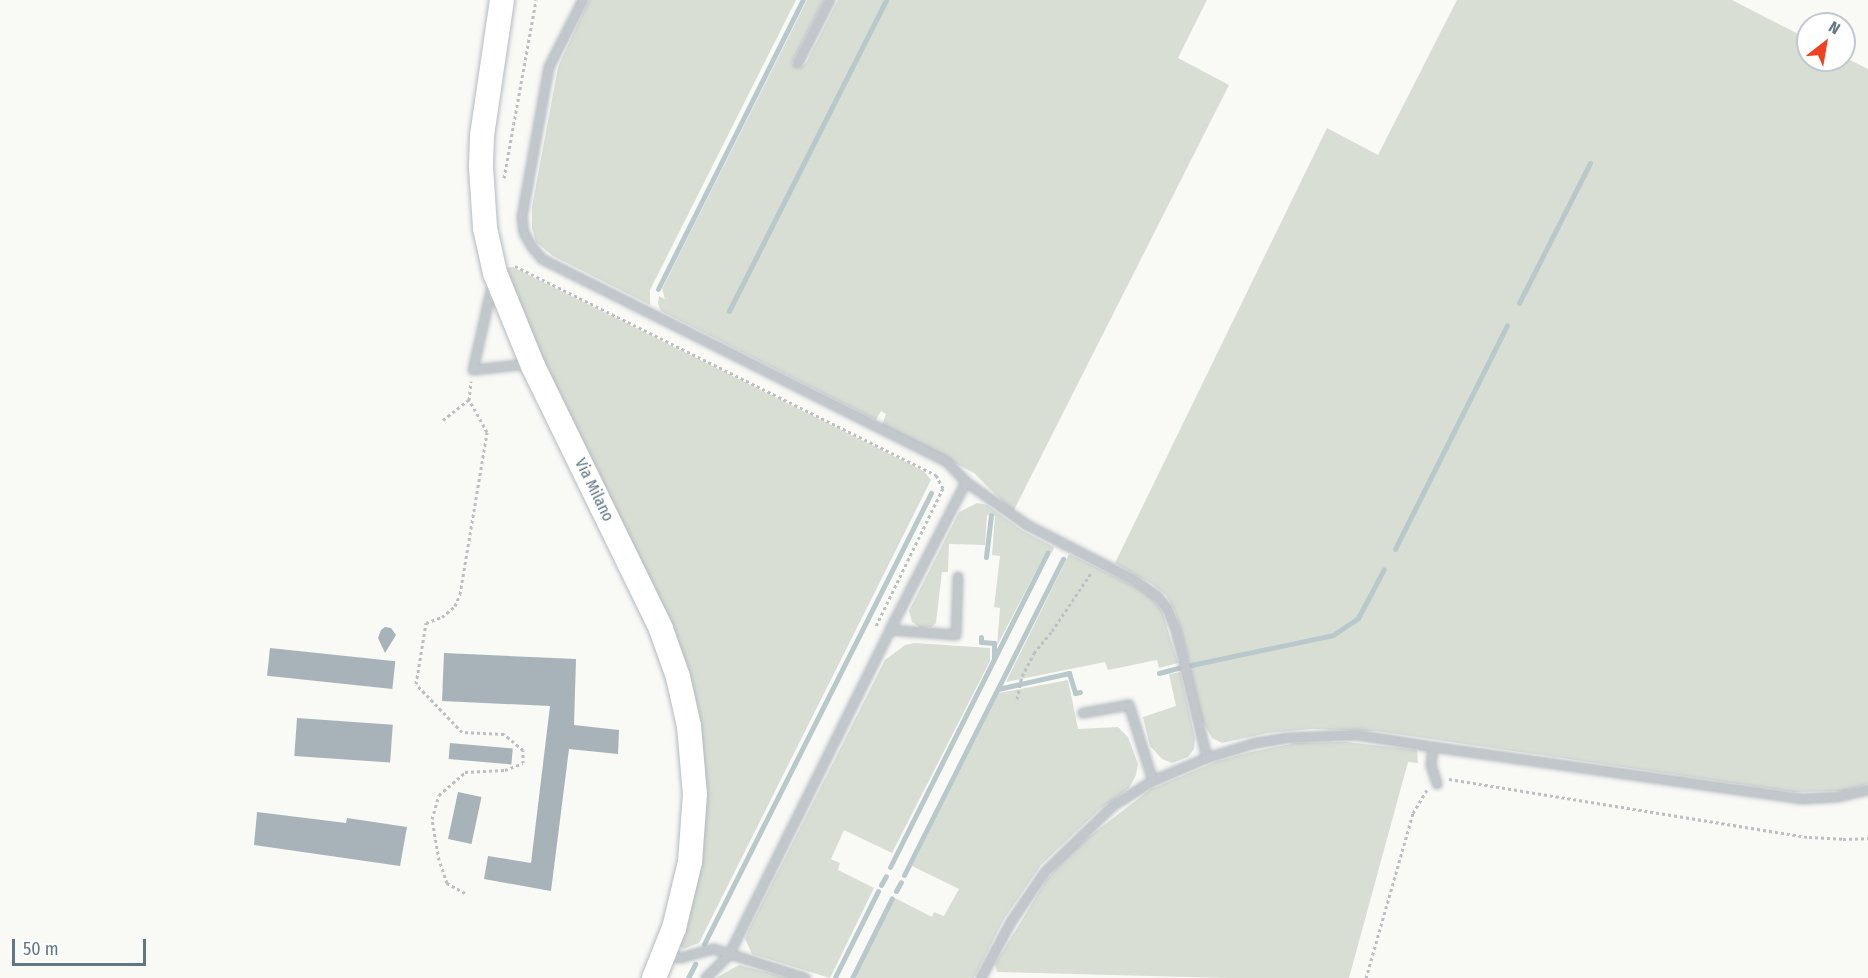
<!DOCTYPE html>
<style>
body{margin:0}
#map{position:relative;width:1868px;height:978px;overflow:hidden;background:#f9f9f6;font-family:"Fira Sans Condensed",sans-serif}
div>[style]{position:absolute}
.green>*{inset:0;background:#d9ded5}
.stream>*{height:5px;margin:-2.5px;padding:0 2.5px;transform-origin:2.5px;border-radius:2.5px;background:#b8c8cb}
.building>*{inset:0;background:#a8b3b9;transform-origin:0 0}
.path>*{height:3px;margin-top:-1.5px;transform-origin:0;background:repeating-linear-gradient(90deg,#bcc0c3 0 3px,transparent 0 6px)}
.roads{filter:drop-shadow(0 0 2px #b4bbc0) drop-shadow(0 0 2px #b4bbc0)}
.lane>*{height:8px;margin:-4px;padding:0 4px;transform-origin:4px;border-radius:4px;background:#c2c7cb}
.secondary>*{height:24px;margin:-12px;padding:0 12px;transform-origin:12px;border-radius:12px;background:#fff}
span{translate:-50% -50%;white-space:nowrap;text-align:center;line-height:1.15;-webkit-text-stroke:6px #fff;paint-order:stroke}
.street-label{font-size:16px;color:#627784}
.north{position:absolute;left:1796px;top:12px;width:60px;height:60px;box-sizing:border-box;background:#fff;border:2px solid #c0c9ce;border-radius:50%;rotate:31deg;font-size:16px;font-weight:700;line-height:24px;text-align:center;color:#627784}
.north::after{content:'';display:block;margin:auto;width:21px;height:27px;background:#f04220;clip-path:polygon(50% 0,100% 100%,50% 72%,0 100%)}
.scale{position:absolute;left:12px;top:939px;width:134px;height:27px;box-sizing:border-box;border:3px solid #627784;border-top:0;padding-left:8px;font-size:18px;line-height:21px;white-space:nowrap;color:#627784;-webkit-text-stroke:4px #fff;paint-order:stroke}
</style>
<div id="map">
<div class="green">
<div style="clip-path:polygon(589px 0,796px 0,650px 290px,650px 305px,553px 256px,536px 242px,532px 228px,532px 207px,558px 67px)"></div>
<div style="clip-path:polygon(807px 0,824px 0,792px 63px,800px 68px,806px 63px,838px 0,1207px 0,1178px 58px,1229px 85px,1013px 512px,974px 473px,882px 425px,886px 414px,881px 411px,876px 420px,661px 311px,658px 304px,659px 296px,665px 299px,662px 289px)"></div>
<div style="clip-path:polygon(1457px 0,1732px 0,1808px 39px,1808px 60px,1844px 60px,1844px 57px,1868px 69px,1868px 784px,1843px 791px,1794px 792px,1376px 731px,1311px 729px,1268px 733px,1222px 743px,1212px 738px,1202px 721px,1182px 634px,1175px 611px,1166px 595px,1152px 584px,1115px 563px,1327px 128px,1378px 155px)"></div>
<div style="clip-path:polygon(513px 267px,924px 471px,931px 480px,699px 943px,683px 949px,675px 941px,698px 740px,544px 372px,505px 268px)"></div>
<div style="clip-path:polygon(977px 503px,987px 505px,1023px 531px,1054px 547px,1052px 553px,1047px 550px,997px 646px,1000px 608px,994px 607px,1000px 556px,992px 555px,995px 516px,987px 515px,985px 545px,949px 544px,948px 572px,942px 572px,936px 623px,932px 627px,921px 628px,912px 622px,909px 611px,959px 512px)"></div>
<div style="clip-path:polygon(1069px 554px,1136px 587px,1152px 598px,1162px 611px,1178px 663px,1159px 668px,1157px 660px,1108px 670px,1105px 662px,1006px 682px)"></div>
<div style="clip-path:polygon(915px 643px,990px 648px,990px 661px,892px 853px,844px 830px,831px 859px,840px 863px,838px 870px,874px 888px,830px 978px,752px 954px,745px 939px,748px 931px,885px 660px,905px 645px)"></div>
<div style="clip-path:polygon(1180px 672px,1195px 738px,1194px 749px,1188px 757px,1172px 763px,1162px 759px,1150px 746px,1143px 717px,1176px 706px,1169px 674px)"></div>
<div style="clip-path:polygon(1068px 680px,1078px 729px,1118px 727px,1128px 737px,1138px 764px,1136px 775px,1129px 788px,1100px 809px,1041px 865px,1004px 919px,974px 978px,855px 978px,895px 898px,932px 917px,934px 912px,944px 916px,959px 889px,912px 866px,999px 693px)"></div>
<div style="clip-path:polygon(1346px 742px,1417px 750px,1418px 763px,1408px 762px,1349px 978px,1227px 978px,997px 972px,995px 964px,1047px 879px,1073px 849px,1151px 789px,1218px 761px,1251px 752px,1296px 743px)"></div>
<div style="clip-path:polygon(739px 965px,788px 978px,716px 978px)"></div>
</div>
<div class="stream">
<div style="left:658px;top:289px;width:323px;rotate:-63.4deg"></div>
<div style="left:1519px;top:303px;width:157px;rotate:-63.1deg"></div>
<div style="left:729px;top:311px;width:348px;rotate:-63.2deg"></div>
<div style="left:1395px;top:549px;width:250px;rotate:-63.4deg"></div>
<div style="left:986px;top:557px;width:42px;rotate:-83.2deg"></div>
<div style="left:981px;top:637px;width:5px;rotate:90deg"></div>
<div style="left:981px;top:642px;width:13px;rotate:4deg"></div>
<div style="left:994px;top:643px;width:15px;rotate:90deg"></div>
<div style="left:1191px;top:665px;width:145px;rotate:-11.9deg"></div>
<div style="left:1333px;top:635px;width:30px;rotate:-34deg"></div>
<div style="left:1358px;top:618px;width:55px;rotate:-62deg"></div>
<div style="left:1159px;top:673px;width:20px;rotate:-15deg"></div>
<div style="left:998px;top:689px;width:73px;rotate:-12.7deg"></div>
<div style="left:1069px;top:673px;width:21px;rotate:73deg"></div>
<div style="left:1075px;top:693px;width:5px;rotate:-11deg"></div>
<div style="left:890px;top:867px;width:352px;rotate:-63.4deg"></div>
<div style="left:904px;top:875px;width:354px;rotate:-63.3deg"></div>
<div style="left:881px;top:885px;width:10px;rotate:-61deg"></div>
<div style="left:896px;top:891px;width:10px;rotate:-61deg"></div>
<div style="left:704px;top:944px;width:505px;rotate:-63.28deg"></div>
<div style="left:835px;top:977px;width:96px;rotate:-63.4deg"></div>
<div style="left:688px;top:978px;width:16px;rotate:-63deg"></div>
<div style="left:852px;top:978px;width:89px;rotate:-63.4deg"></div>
</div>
<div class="building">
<div style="clip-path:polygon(385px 627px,391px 628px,396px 635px,385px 653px,378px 638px,381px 630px)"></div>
<div style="left:270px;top:648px;width:126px;height:28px;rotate:6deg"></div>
<div style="clip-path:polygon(444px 653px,576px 659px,574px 725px,619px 730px,618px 754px,569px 749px,551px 891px,484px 879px,488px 856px,531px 863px,550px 706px,442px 701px)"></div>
<div style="left:297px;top:718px;width:96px;height:38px;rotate:4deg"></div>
<div style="left:450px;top:743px;width:63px;height:16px;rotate:5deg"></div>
<div style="left:458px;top:792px;width:24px;height:48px;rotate:12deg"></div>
<div style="clip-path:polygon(257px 812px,346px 823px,347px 818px,407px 827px,400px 866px,254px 845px)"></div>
</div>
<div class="path">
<div style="left:504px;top:178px;width:181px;rotate:-79.8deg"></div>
<div style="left:515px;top:266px;width:470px;rotate:26.4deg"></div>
<div style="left:936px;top:475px;width:15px;rotate:62deg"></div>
<div style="left:943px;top:488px;width:153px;rotate:115.9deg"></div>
<div style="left:443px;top:420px;width:33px;rotate:-38deg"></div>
<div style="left:469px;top:400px;width:19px;rotate:-84deg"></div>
<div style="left:1017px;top:699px;width:24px;rotate:-78deg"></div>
<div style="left:1022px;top:676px;width:26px;rotate:-62deg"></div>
<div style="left:1034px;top:653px;width:28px;rotate:-51deg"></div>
<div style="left:1052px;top:631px;width:70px;rotate:-56.1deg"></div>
<div style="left:1449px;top:779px;width:365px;rotate:9.2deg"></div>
<div style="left:1809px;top:837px;width:34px;rotate:3deg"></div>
<div style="left:1843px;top:839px;width:25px;rotate:-2deg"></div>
<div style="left:465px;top:893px;width:21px;rotate:-151deg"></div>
<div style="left:447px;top:883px;width:24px;rotate:-109deg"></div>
<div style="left:439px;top:860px;width:42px;rotate:-99.7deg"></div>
<div style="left:432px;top:819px;width:25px;rotate:-74deg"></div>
<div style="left:439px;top:795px;width:35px;rotate:-41deg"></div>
<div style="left:465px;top:772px;width:40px;rotate:-2.9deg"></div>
<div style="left:505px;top:770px;width:19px;rotate:-21deg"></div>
<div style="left:523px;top:763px;width:13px;rotate:-90deg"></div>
<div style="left:523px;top:750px;width:25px;rotate:-140deg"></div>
<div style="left:504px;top:734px;width:42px;rotate:-177.3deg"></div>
<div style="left:462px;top:732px;width:66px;rotate:-133.8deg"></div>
<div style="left:416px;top:684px;width:62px;rotate:-80.7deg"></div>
<div style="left:426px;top:623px;width:17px;rotate:-21deg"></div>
<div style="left:442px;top:617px;width:17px;rotate:-40deg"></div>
<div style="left:455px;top:606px;width:13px;rotate:-67deg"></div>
<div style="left:460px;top:594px;width:164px;rotate:-80.5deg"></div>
<div style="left:487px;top:432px;width:37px;rotate:-119deg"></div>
<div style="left:1366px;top:978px;width:172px;rotate:-74.1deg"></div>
<div style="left:1413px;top:813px;width:27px;rotate:-59deg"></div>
</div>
<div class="roads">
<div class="lane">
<div style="left:583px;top:0;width:75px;rotate:116.9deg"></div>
<div style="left:549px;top:67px;width:152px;rotate:100.2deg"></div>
<div style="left:522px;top:217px;width:16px;rotate:83deg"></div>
<div style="left:524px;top:233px;width:16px;rotate:60deg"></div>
<div style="left:532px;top:247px;width:16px;rotate:50deg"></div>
<div style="left:542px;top:259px;width:452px;rotate:26.6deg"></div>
<div style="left:946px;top:461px;width:29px;rotate:46deg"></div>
<div style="left:966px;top:482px;width:166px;rotate:117.2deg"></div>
<div style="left:890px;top:630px;width:66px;rotate:4.3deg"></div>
<div style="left:956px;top:635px;width:58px;rotate:-88deg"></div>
<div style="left:798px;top:63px;width:71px;rotate:-63.1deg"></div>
<div style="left:493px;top:282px;width:90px;rotate:102.8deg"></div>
<div style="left:473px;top:370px;width:56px;rotate:-6.1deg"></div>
<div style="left:966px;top:482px;width:75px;rotate:35.2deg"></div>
<div style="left:1027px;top:525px;width:120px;rotate:27.2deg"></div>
<div style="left:1134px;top:580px;width:29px;rotate:35deg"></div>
<div style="left:1158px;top:597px;width:14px;rotate:51deg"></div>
<div style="left:1167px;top:608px;width:24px;rotate:68deg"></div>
<div style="left:1176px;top:630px;width:132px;rotate:76.4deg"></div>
<div style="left:1433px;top:747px;width:372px;rotate:8deg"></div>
<div style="left:1801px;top:799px;width:36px;rotate:-3deg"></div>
<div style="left:1837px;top:797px;width:32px;rotate:-13deg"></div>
<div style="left:1153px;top:781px;width:59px;rotate:-23.1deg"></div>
<div style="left:1207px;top:758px;width:51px;rotate:-17deg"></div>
<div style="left:1256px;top:743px;width:30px;rotate:-9deg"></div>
<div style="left:1286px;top:738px;width:71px;rotate:-2.4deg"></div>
<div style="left:1357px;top:735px;width:77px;rotate:9deg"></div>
<div style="left:1433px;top:747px;width:18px;rotate:96deg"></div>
<div style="left:1431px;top:765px;width:20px;rotate:72deg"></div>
<div style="left:664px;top:955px;width:16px;rotate:11deg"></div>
<div style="left:680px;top:958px;width:35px;rotate:-15deg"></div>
<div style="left:714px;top:949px;width:96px;rotate:17.7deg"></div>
<div style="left:706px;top:978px;width:33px;rotate:-45deg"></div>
<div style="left:729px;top:955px;width:363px;rotate:-63.6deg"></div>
<div style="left:981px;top:978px;width:64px;rotate:-61.8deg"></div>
<div style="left:1011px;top:922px;width:60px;rotate:-55.8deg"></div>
<div style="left:1045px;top:872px;width:96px;rotate:-44.2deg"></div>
<div style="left:1114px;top:805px;width:46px;rotate:-31.6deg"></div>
<div style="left:1153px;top:781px;width:80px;rotate:-107.5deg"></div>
<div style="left:1129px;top:705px;width:47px;rotate:170.1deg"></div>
</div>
<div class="secondary">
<div style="left:502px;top:0;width:137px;rotate:98.4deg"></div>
<div style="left:482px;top:136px;width:31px;rotate:92deg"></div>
<div style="left:481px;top:167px;width:61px;rotate:86.2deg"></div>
<div style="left:485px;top:228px;width:46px;rotate:77.5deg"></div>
<div style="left:495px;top:273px;width:100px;rotate:67.8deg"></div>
<div style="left:533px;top:366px;width:292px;rotate:64deg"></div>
<div style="left:661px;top:629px;width:51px;rotate:70.5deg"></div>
<div style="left:678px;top:677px;width:50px;rotate:77.3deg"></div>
<div style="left:689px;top:726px;width:68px;rotate:85deg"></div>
<div style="left:695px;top:794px;width:68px;rotate:94.2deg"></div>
<div style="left:690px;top:862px;width:68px;rotate:103.6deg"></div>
<div style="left:674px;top:928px;width:54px;rotate:111.8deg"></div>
</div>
</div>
<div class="street-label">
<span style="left:594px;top:490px;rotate:64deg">Via Milano</span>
</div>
<div class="north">N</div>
<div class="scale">50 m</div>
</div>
